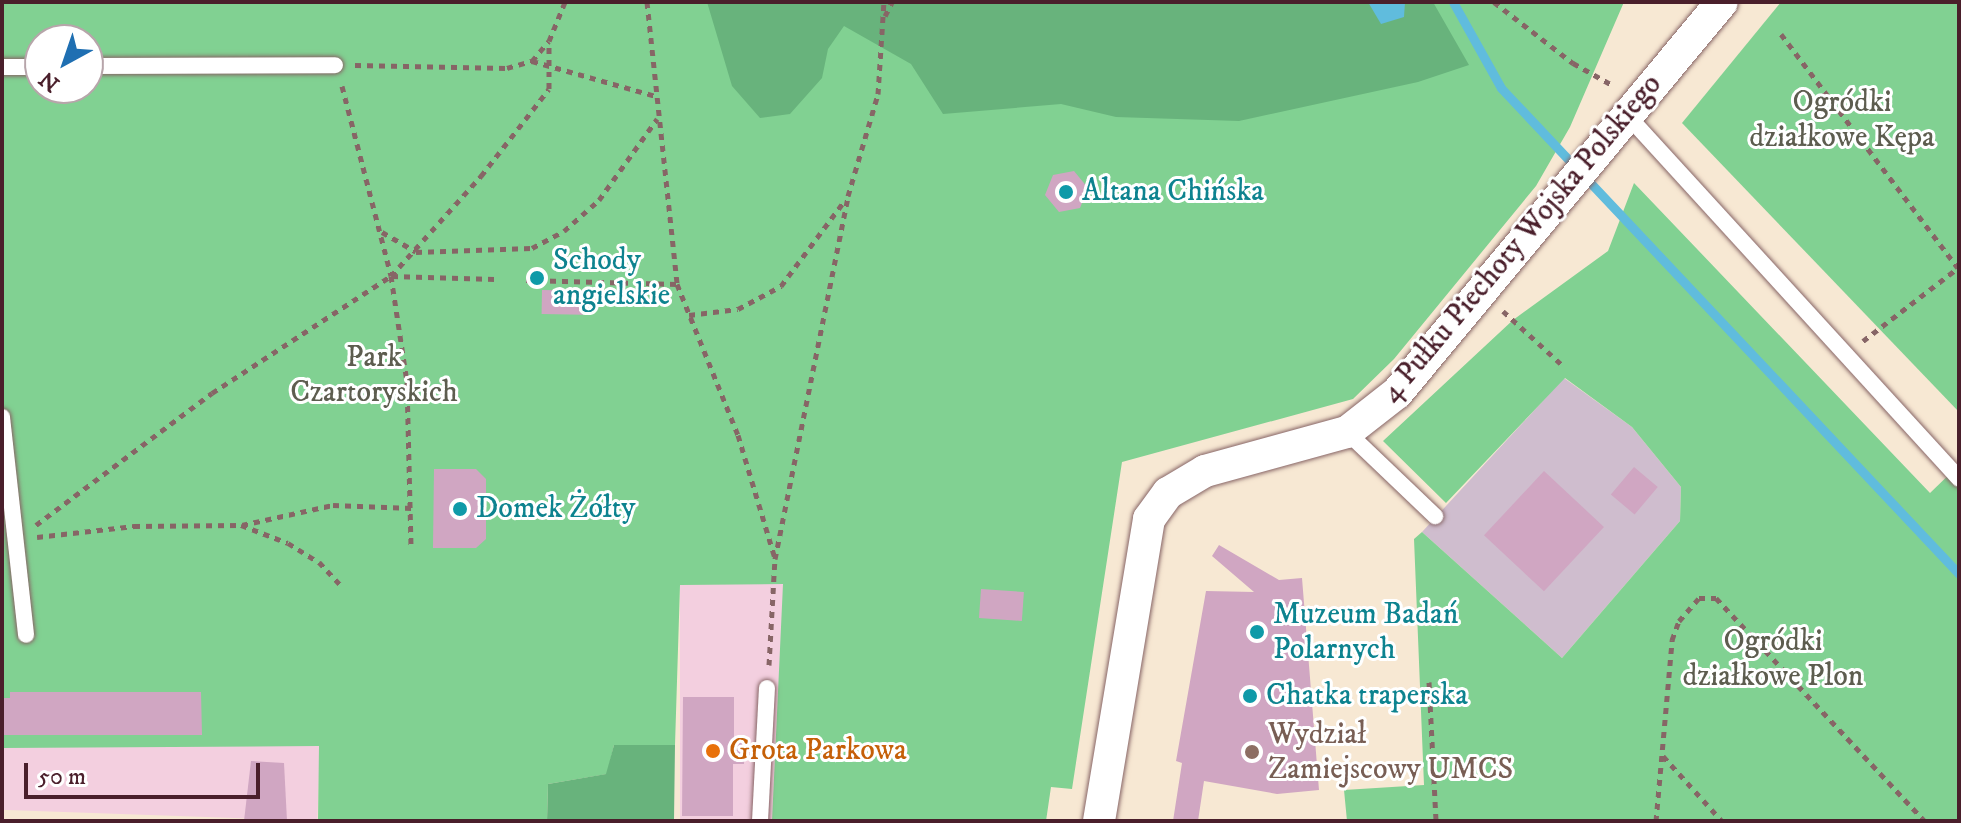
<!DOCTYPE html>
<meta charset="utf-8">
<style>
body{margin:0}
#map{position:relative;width:1961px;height:823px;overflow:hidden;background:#f7e8d3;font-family:"IM FELL DW Pica",serif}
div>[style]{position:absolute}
.built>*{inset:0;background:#f3cfdf;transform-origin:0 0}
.industrial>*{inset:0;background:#cfbdce}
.green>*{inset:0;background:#81d192}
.forest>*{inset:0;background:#68b37c}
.water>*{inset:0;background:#60bcdd}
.stream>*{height:9px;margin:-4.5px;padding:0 4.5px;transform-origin:4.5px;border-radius:4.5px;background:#60bcdd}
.building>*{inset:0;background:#d0a6c2;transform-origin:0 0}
.path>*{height:5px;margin-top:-2.5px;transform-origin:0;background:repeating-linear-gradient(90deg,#876566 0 6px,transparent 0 12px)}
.roads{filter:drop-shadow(0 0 2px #876566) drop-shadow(0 0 2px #876566)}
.lane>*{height:16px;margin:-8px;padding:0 8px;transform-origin:8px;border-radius:8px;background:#fff}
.street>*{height:32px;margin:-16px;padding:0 16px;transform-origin:16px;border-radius:16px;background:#fff}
.dots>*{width:22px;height:22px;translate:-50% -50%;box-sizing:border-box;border:4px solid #fff;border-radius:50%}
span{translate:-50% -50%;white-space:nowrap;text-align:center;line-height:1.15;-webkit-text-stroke:6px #fff;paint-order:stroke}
.park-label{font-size:30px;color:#5d5d4f}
.culture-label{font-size:30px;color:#0d838f}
.left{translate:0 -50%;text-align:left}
.street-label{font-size:30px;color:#4a1f2b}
.education-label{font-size:30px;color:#785e54}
.food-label{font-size:30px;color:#c56008}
.frame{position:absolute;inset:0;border:4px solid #4a1f2b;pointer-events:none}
.north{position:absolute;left:24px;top:24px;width:80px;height:80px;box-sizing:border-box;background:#fff;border:2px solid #b7a5aa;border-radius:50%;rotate:220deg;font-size:22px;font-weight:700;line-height:32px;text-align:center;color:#4a1f2b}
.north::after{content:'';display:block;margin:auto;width:28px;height:36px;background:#1f6fb2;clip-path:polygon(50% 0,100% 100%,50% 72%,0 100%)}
.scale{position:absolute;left:24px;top:763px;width:236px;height:36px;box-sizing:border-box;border:4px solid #4a1f2b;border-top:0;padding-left:10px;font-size:24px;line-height:28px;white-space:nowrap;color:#4a1f2b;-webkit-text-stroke:6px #fff;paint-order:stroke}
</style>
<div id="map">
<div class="built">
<div style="left:680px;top:584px;width:104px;height:237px"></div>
<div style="left:320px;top:746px;width:75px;height:318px;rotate:92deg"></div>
</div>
<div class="industrial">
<div style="clip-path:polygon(1564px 378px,1632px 427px,1681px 487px,1680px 521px,1562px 658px,1422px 532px)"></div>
</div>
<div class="green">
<div style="clip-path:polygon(evenodd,2px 2px,1624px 2px,1570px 127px,1536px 186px,1394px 359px,1353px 399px,1122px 462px,1072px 789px,1051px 787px,1046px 821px,772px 821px,783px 584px,680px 585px,675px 745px,614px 745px,607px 774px,548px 784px,547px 821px,318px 821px,319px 746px,2px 748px,2px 2px,40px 40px,88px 40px,88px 88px,40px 88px,40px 40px)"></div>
<div style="clip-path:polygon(1781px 2px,1959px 2px,1959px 412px,1682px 123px)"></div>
<div style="clip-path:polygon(1634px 183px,1930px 493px,1959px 465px,1959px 821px,1347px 821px,1344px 790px,1424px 785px,1414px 539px,1422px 532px,1562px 658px,1680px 521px,1681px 487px,1632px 427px,1565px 378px,1446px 503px,1383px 441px,1513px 320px,1608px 251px)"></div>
</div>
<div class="forest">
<div style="clip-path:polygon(707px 2px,1433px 2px,1469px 65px,1418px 82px,1239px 121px,1116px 117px,1061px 104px,943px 114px,911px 64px,844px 26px,828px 49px,822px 78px,790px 114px,760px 118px,732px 86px)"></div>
<div style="clip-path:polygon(614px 745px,675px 745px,674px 821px,547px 821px,548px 784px,606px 774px)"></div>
</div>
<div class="water">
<div style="clip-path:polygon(1368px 2px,1405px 2px,1404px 17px,1381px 24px)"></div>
</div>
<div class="stream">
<div style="left:1453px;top:2px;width:98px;rotate:60.8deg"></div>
<div style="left:1501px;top:88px;width:668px;rotate:46.7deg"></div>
</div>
<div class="building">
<div style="clip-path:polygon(1074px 171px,1088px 188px,1080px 208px,1059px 212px,1045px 195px,1053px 175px)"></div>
<div style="left:542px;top:290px;width:42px;height:24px;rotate:1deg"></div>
<div style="left:1634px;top:467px;width:31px;height:36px;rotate:40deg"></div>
<div style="clip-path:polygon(434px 469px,476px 469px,486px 479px,486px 539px,476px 548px,433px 548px)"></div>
<div style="left:1544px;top:471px;width:82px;height:88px;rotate:43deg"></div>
<div style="clip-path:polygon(1219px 545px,1279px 580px,1302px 578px,1319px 790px,1277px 794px,1204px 781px,1198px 821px,1173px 821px,1182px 763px,1176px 761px,1206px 591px,1254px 592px,1212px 556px)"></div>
<div style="left:981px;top:589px;width:43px;height:29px;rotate:4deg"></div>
<div style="clip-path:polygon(10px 692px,201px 692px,202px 735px,2px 735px,2px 698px,10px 698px)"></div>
<div style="clip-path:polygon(683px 697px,734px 697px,734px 737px,745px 738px,744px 764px,733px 764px,733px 816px,682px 816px)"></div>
<div style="clip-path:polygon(251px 761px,284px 763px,287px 821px,244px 821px)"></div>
</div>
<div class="path">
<div style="left:647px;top:2px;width:284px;rotate:83.9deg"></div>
<div style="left:677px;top:284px;width:163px;rotate:68deg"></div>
<div style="left:738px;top:435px;width:128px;rotate:73.3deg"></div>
<div style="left:1494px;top:2px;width:100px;rotate:37.7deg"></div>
<div style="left:1573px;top:63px;width:47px;rotate:29.3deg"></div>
<div style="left:885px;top:16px;width:16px;rotate:-63deg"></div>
<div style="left:1781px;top:34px;width:293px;rotate:52.9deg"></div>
<div style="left:532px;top:61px;width:129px;rotate:15.8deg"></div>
<div style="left:355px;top:65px;width:152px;rotate:1.1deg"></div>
<div style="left:507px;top:68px;width:26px;rotate:-16deg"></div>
<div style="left:532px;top:61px;width:26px;rotate:-50deg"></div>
<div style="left:549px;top:41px;width:42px;rotate:-67.7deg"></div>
<div style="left:342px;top:86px;width:196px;rotate:75.5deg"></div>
<div style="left:391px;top:276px;width:107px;rotate:81.4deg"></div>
<div style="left:407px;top:382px;width:166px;rotate:88.6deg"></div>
<div style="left:382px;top:232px;width:39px;rotate:30deg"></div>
<div style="left:416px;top:252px;width:116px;rotate:-2deg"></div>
<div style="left:532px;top:248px;width:36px;rotate:-28deg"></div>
<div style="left:564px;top:231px;width:47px;rotate:-41.5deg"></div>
<div style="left:599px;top:200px;width:100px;rotate:-54.4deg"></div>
<div style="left:392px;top:276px;width:103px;rotate:1.7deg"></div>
<div style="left:526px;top:280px;width:151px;rotate:1.5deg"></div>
<div style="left:1503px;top:311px;width:79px;rotate:42.4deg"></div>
<div style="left:689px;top:315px;width:49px;rotate:-7deg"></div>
<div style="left:738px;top:309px;width:49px;rotate:-28.1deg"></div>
<div style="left:781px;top:286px;width:107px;rotate:-53.3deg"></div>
<div style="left:1863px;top:341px;width:121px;rotate:-37.6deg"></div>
<div style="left:36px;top:525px;width:220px;rotate:-36.9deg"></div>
<div style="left:212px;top:393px;width:214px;rotate:-33.2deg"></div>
<div style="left:391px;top:276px;width:135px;rotate:-48deg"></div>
<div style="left:481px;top:176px;width:110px;rotate:-52deg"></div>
<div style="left:549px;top:89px;width:47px;rotate:-90deg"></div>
<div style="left:242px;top:525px;width:93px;rotate:-12.4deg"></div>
<div style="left:333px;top:505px;width:79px;rotate:2.2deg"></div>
<div style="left:37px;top:537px;width:98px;rotate:-6.5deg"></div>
<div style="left:134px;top:526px;width:107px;rotate:-0.5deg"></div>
<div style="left:241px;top:525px;width:50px;rotate:21deg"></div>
<div style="left:288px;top:543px;width:36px;rotate:32deg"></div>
<div style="left:319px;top:562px;width:34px;rotate:47deg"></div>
<div style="left:769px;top:665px;width:106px;rotate:-86.8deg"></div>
<div style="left:775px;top:559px;width:370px;rotate:-78.6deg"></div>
<div style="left:848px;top:196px;width:106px;rotate:-73.6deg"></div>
<div style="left:878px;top:94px;width:92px;rotate:-86.3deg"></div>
<div style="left:1429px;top:682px;width:139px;rotate:87.1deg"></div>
<div style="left:1663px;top:756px;width:88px;rotate:47.8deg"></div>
<div style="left:1656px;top:821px;width:182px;rotate:-84.9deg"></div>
<div style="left:1672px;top:640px;width:20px;rotate:-70deg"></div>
<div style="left:1679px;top:621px;width:30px;rotate:-49deg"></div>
<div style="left:1699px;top:598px;width:17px"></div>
<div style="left:1716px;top:598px;width:306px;rotate:46.9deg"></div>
</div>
<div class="roads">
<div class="lane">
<div style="left:88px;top:66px;width:247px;rotate:-0.2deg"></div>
<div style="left:2px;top:67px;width:38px"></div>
<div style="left:1628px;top:116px;width:491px;rotate:47.6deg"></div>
<div style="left:2px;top:417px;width:219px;rotate:83.7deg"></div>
<div style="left:1347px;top:432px;width:122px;rotate:43.7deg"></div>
<div style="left:760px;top:821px;width:133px;rotate:-87deg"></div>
</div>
<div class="street">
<div style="left:1099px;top:821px;width:306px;rotate:-80.6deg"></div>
<div style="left:1149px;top:519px;width:32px;rotate:-54deg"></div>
<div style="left:1168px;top:493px;width:43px;rotate:-30.7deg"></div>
<div style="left:1205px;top:471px;width:147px;rotate:-15.4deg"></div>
<div style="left:1347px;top:432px;width:63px;rotate:-38deg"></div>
<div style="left:1397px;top:393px;width:508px;rotate:-50.27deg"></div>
</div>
</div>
<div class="dots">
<div style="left:1066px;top:192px;background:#0f9aa8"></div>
<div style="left:537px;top:278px;background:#0f9aa8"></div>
<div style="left:460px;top:509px;background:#0f9aa8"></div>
<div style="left:1257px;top:632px;background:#0f9aa8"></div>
<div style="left:1250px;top:696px;background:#0f9aa8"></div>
<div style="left:713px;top:751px;background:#e8710a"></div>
<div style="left:1252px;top:752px;background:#8d6e63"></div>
</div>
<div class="park-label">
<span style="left:1842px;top:120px">Ogródki<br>działkowe Kępa</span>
<span style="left:374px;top:375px">Park<br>Czartoryskich</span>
<span style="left:1773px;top:659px">Ogródki<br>działkowe Plon</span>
</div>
<div class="culture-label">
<span class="left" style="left:1082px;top:192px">Altana Chińska</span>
<span class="left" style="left:553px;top:278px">Schody<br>angielskie</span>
<span class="left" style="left:476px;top:509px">Domek Żółty</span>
<span class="left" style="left:1273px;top:632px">Muzeum Badań<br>Polarnych</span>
<span class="left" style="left:1266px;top:696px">Chatka traperska</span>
</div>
<div class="street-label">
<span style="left:1522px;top:239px;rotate:-50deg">4 Pułku Piechoty Wojska Polskiego</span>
</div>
<div class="education-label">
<span class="left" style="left:1268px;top:752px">Wydział<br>Zamiejscowy UMCS</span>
</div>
<div class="food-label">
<span class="left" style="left:729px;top:751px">Grota Parkowa</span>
</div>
<div class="frame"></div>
<div class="north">N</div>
<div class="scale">50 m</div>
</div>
